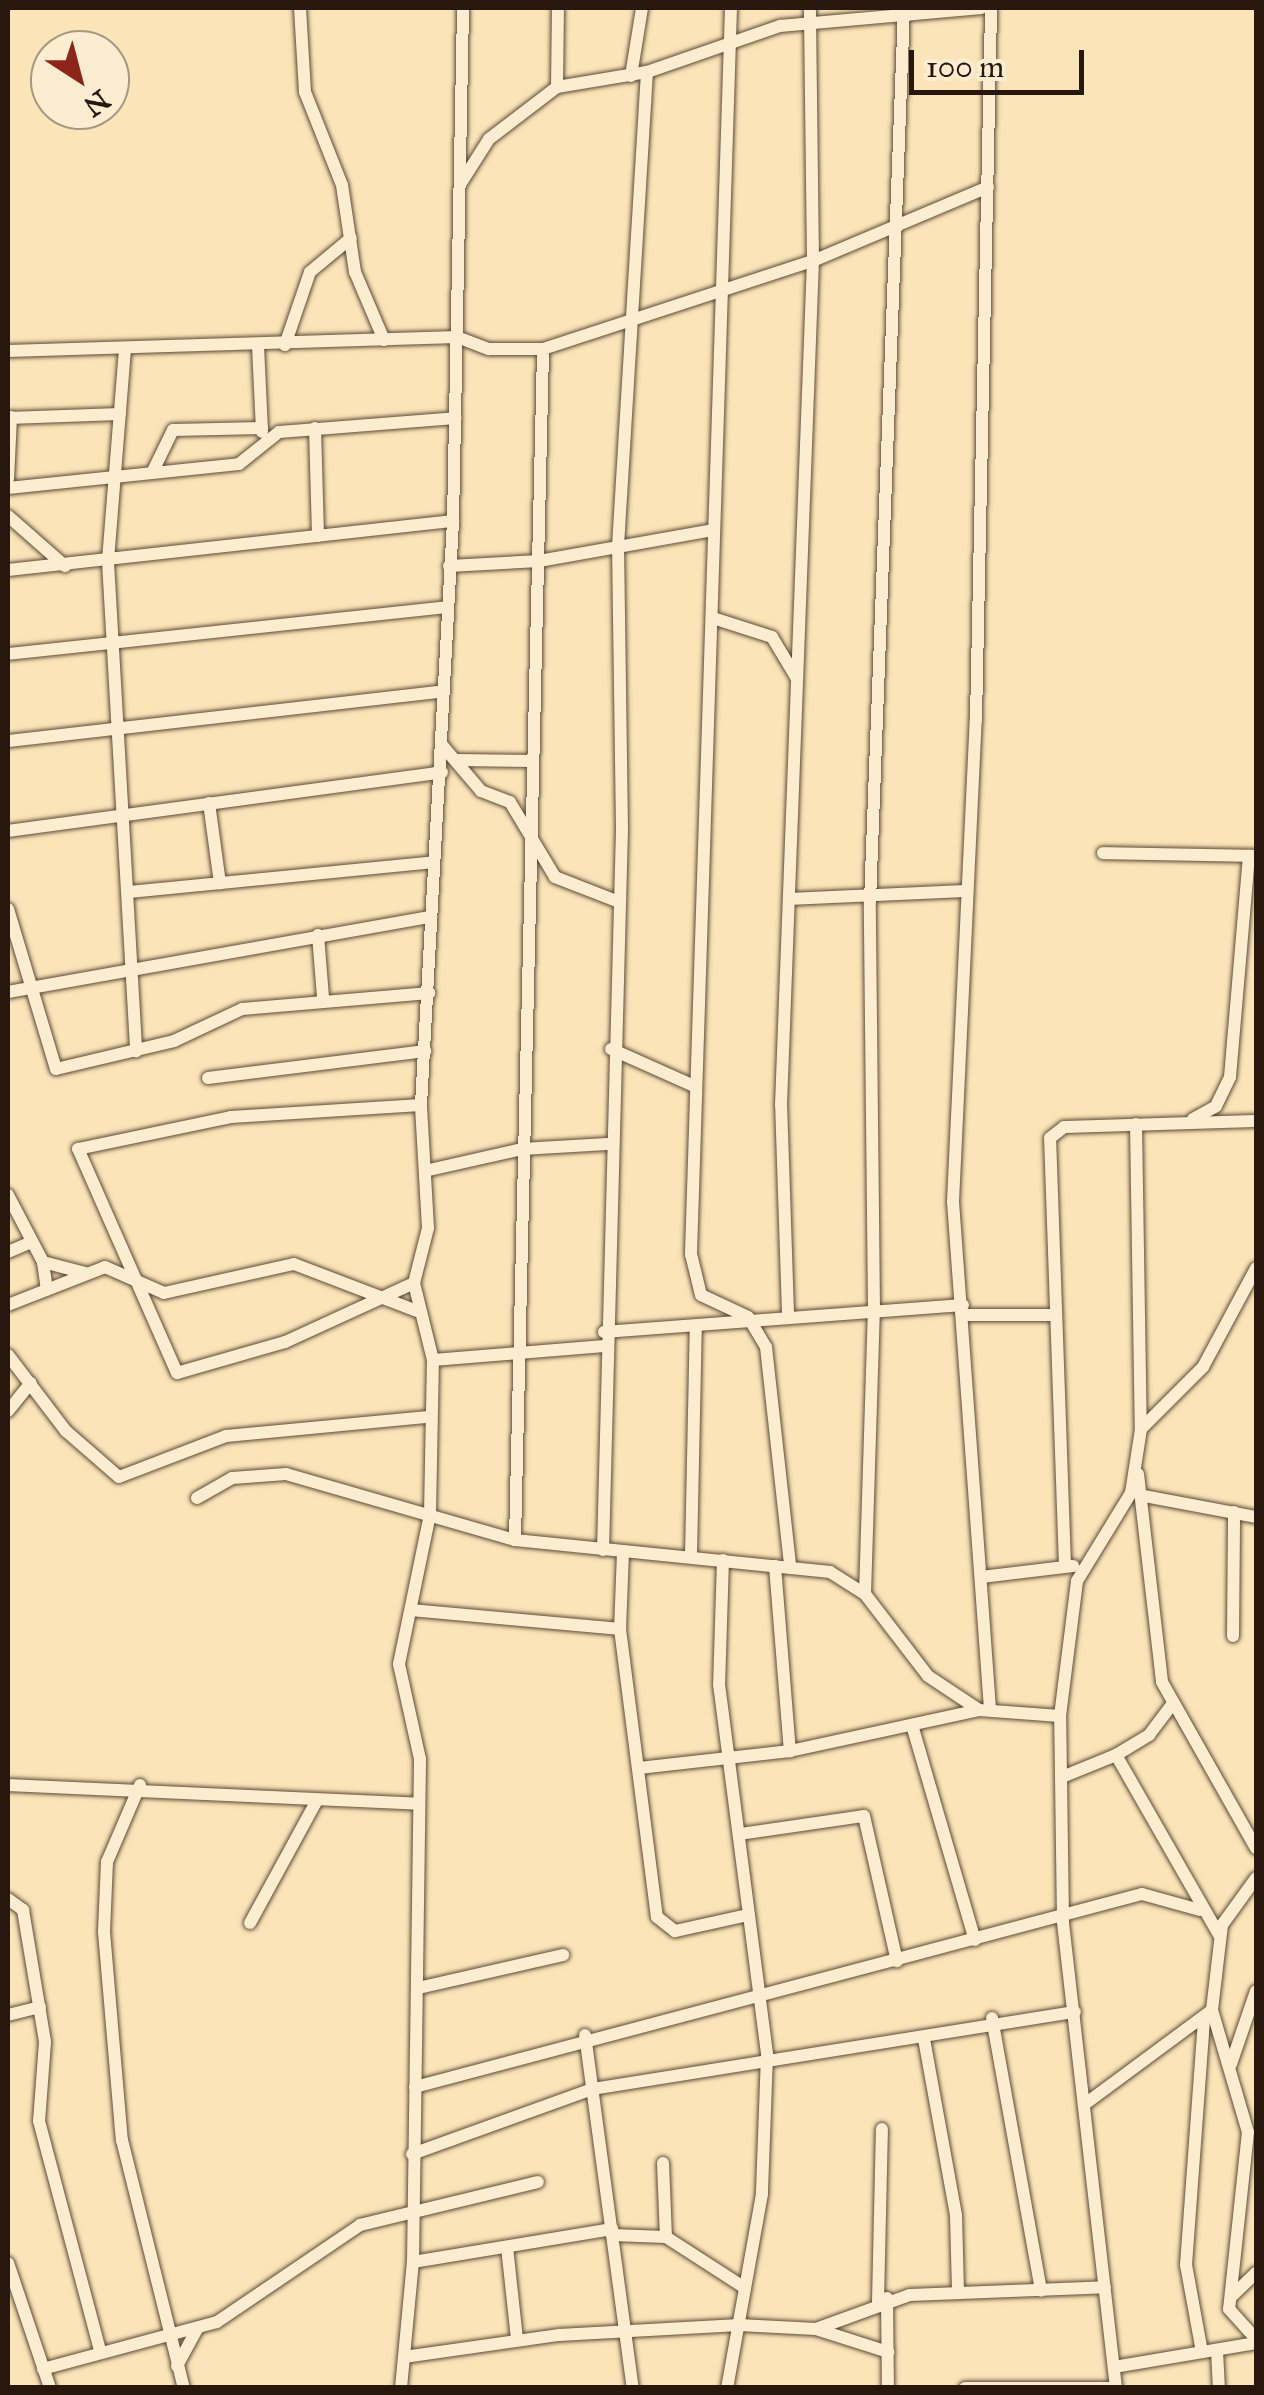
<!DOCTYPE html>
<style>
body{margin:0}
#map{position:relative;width:1264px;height:2395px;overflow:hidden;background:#fbe4b7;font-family:"IM FELL Great Primer",serif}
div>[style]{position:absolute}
.roads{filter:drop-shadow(0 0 2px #5c4a37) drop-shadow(0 0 2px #5c4a37)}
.street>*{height:12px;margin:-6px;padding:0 6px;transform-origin:6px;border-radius:6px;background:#fcedd0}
span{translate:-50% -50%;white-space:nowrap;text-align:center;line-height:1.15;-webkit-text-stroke:9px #fcedd0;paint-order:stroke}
.frame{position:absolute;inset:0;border:10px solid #27170c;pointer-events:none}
.north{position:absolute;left:30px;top:30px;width:100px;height:100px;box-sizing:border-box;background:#fcedd0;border:2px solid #a79782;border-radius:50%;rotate:144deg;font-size:28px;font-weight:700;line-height:40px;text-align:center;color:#27170c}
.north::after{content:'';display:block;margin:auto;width:35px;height:45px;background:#8f2418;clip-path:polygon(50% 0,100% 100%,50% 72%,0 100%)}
.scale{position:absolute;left:909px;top:50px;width:175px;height:45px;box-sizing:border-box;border:5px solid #27170c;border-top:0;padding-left:12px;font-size:30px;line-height:35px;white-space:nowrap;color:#27170c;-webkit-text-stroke:8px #fcedd0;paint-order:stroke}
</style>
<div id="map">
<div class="roads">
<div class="street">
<div style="left:300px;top:8px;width:84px;rotate:86.6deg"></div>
<div style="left:305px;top:92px;width:100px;rotate:68.3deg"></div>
<div style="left:342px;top:185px;width:88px;rotate:81.5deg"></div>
<div style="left:355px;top:272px;width:74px;rotate:66.9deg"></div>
<div style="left:731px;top:8px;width:1247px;rotate:91.84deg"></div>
<div style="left:691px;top:1254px;width:42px;rotate:76.3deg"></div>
<div style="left:701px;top:1295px;width:52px;rotate:25.1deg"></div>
<div style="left:748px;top:1317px;width:35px;rotate:59deg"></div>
<div style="left:766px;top:1347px;width:219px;rotate:83.7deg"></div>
<div style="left:631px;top:76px;width:69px;rotate:-80.8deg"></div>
<div style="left:557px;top:87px;width:79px;rotate:-89.3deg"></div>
<div style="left:461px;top:183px;width:52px;rotate:-57.5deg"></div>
<div style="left:489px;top:139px;width:86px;rotate:-37.4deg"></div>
<div style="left:557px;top:87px;width:91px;rotate:-9.5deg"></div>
<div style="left:647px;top:72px;width:141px;rotate:-19.1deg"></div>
<div style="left:780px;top:26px;width:202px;rotate:-5.1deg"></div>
<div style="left:285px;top:345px;width:77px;rotate:-71.1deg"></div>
<div style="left:310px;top:272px;width:53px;rotate:-39.7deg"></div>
<div style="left:258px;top:346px;width:86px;rotate:87.3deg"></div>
<div style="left:125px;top:349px;width:214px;rotate:94.6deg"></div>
<div style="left:108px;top:562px;width:490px;rotate:86.7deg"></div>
<div style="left:8px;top:351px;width:449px;rotate:-1.8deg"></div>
<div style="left:457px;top:337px;width:34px;rotate:21deg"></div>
<div style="left:489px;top:349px;width:54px"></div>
<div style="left:543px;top:349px;width:284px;rotate:-18.1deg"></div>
<div style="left:813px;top:261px;width:190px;rotate:-22.9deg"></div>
<div style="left:8px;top:418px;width:112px;rotate:-2deg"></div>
<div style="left:315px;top:428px;width:108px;rotate:88.4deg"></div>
<div style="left:152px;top:473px;width:48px;rotate:-64deg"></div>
<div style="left:173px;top:430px;width:89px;rotate:-1.3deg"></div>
<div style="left:8px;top:479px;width:62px;rotate:-87.2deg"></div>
<div style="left:8px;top:488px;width:232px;rotate:-5.9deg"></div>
<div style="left:239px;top:464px;width:51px;rotate:-38.7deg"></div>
<div style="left:279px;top:432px;width:177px;rotate:-4.5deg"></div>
<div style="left:8px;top:516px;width:76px;rotate:41.3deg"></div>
<div style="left:449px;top:566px;width:90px;rotate:-3.2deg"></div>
<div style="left:539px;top:561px;width:172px;rotate:-10.1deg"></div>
<div style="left:8px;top:570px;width:448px;rotate:-6.3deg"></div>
<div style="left:716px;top:619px;width:59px;rotate:17.8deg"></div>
<div style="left:772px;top:637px;width:47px;rotate:59deg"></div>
<div style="left:8px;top:654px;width:440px;rotate:-6.1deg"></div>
<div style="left:8px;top:741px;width:435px;rotate:-6.5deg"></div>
<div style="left:441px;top:744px;width:62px;rotate:49.6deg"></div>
<div style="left:481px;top:791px;width:31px;rotate:21deg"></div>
<div style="left:510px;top:802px;width:87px;rotate:59deg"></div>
<div style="left:555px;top:877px;width:69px;rotate:21.3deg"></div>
<div style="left:457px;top:760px;width:73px;rotate:0.8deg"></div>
<div style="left:209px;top:803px;width:81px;rotate:82.2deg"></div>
<div style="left:8px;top:831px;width:438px;rotate:-7.7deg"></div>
<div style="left:1103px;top:853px;width:151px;rotate:1.1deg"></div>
<div style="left:130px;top:892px;width:305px;rotate:-5.6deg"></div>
<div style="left:789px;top:899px;width:175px;rotate:-2.6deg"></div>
<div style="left:8px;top:909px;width:167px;rotate:73.3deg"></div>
<div style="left:56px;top:1069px;width:121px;rotate:-13.3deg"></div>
<div style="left:174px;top:1041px;width:75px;rotate:-25.2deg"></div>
<div style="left:242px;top:1009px;width:188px;rotate:-4.9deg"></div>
<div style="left:318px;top:935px;width:62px;rotate:85.4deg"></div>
<div style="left:8px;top:992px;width:430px;rotate:-10.1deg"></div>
<div style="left:611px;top:1049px;width:91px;rotate:24deg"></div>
<div style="left:208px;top:1078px;width:219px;rotate:-7.1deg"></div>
<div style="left:1193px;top:1119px;width:26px;rotate:-29deg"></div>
<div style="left:1216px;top:1106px;width:32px;rotate:-64deg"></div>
<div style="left:1230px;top:1077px;width:222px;rotate:-85.1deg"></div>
<div style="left:1136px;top:1124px;width:305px;rotate:89.1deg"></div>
<div style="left:429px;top:1170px;width:95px;rotate:-12.7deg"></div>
<div style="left:522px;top:1149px;width:85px;rotate:-3.4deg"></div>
<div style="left:8px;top:1195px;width:76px;rotate:62.4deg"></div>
<div style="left:43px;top:1262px;width:28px;rotate:82deg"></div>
<div style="left:8px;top:1252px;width:23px;rotate:-23deg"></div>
<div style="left:43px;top:1262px;width:43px;rotate:14.7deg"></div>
<div style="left:414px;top:1283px;width:142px;rotate:155.4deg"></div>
<div style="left:285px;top:1342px;width:112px;rotate:164deg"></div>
<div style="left:177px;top:1373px;width:245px;rotate:-113.8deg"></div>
<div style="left:78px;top:1149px;width:156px;rotate:-11.8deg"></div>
<div style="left:231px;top:1117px;width:190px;rotate:-3.6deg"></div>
<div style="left:8px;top:1305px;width:104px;rotate:-21.4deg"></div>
<div style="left:105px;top:1267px;width:64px;rotate:23.8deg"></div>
<div style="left:164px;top:1293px;width:133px;rotate:-12.6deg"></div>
<div style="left:294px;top:1264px;width:132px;rotate:20.9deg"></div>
<div style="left:788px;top:1313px;width:208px;rotate:-91.9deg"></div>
<div style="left:781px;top:1105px;width:845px;rotate:-87.83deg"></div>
<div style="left:813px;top:261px;width:253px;rotate:-90.7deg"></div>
<div style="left:964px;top:1315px;width:88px"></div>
<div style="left:604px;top:1332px;width:360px;rotate:-4.3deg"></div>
<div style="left:8px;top:1355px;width:96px;rotate:52.7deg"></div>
<div style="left:66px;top:1431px;width:70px;rotate:41deg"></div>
<div style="left:119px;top:1477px;width:115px;rotate:-21deg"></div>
<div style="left:226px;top:1436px;width:203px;rotate:-5.4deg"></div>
<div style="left:433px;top:1360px;width:172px;rotate:-4.7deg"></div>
<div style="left:8px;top:1411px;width:36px;rotate:-51deg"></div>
<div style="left:1138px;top:1474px;width:209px;rotate:83.4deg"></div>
<div style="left:1162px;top:1682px;width:191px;rotate:60.5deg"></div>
<div style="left:1144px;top:1496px;width:114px;rotate:10.6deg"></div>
<div style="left:197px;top:1498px;width:40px;rotate:-29.7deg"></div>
<div style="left:232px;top:1478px;width:54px;rotate:-4.2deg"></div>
<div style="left:286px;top:1474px;width:238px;rotate:16.1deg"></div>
<div style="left:515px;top:1540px;width:317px;rotate:5.8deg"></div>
<div style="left:830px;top:1572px;width:41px;rotate:32.2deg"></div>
<div style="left:865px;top:1594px;width:103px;rotate:52.5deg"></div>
<div style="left:928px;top:1676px;width:61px;rotate:33.7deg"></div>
<div style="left:515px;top:1540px;width:1191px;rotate:-88.65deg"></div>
<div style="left:603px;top:1550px;width:720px;rotate:-88.49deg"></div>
<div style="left:622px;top:830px;width:284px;rotate:-90.8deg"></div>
<div style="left:618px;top:546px;width:475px;rotate:-86.5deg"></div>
<div style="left:623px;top:1552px;width:77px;rotate:92.2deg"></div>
<div style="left:620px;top:1629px;width:290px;rotate:82.7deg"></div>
<div style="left:657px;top:1917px;width:23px;rotate:38deg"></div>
<div style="left:675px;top:1931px;width:75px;rotate:-12.4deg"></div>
<div style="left:691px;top:1556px;width:230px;rotate:-88.8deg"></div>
<div style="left:723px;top:1560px;width:124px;rotate:91.8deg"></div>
<div style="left:719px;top:1684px;width:374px;rotate:82.6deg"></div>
<div style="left:767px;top:2055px;width:139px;rotate:92.1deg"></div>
<div style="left:762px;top:2194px;width:197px;rotate:100.2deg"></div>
<div style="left:775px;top:1566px;width:186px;rotate:85.4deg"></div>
<div style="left:1065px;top:1566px;width:428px;rotate:-92deg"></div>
<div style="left:1050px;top:1138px;width:18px;rotate:-38deg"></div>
<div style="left:1064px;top:1127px;width:192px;rotate:-1.8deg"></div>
<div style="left:981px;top:1577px;width:93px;rotate:-6.8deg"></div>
<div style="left:865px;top:1594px;width:285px;rotate:-88.2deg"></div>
<div style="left:874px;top:1309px;width:408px;rotate:-90.6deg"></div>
<div style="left:870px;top:901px;width:894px;rotate:-87.82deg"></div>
<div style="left:411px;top:1610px;width:210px;rotate:5.2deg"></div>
<div style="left:1233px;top:1636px;width:124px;rotate:-89.5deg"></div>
<div style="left:990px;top:1709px;width:508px;rotate:-94.17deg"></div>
<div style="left:953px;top:1202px;width:483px;rotate:-87.3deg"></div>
<div style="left:976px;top:720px;width:712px;rotate:-88.79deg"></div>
<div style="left:912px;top:1725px;width:224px;rotate:73.7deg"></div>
<div style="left:1116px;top:1755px;width:39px;rotate:-31deg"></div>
<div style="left:1149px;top:1735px;width:39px;rotate:-53deg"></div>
<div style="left:639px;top:1768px;width:152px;rotate:-6.4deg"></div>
<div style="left:790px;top:1751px;width:193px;rotate:-12.2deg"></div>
<div style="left:979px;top:1710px;width:81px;rotate:4.2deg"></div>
<div style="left:1062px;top:1777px;width:58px;rotate:-22.2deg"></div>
<div style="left:1116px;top:1755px;width:207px;rotate:60.2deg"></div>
<div style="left:8px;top:1785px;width:411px;rotate:2.6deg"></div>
<div style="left:140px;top:1785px;width:84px;rotate:113.2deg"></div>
<div style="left:107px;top:1862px;width:70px;rotate:92.5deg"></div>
<div style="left:104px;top:1932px;width:209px;rotate:85.1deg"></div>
<div style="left:122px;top:2140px;width:256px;rotate:76deg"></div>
<div style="left:740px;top:1834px;width:125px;rotate:-8.3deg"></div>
<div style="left:864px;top:1816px;width:149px;rotate:77.2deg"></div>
<div style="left:8px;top:1899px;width:19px;rotate:36deg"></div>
<div style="left:23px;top:1910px;width:134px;rotate:80.5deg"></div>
<div style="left:45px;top:2042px;width:79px;rotate:94.3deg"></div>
<div style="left:39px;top:2121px;width:238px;rotate:75.1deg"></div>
<div style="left:250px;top:1923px;width:140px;rotate:-61.4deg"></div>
<div style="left:418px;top:1988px;width:149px;rotate:-12.8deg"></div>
<div style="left:1212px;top:2010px;width:127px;rotate:73.6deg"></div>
<div style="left:1248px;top:2132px;width:178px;rotate:96.1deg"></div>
<div style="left:1229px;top:2309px;width:40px;rotate:48deg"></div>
<div style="left:8px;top:2015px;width:33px;rotate:-14deg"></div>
<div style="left:992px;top:2018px;width:277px;rotate:79.8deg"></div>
<div style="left:585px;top:2035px;width:356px;rotate:82.3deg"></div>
<div style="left:924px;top:2039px;width:179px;rotate:79.7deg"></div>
<div style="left:956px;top:2215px;width:77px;rotate:88.5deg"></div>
<div style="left:1231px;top:2064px;width:77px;rotate:-71.1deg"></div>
<div style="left:415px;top:2087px;width:752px;rotate:-14.87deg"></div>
<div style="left:1142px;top:1894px;width:60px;rotate:15.4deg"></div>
<div style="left:1085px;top:2104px;width:158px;rotate:-36.5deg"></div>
<div style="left:1212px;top:2010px;width:86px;rotate:-83.3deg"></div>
<div style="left:1222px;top:1925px;width:58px;rotate:-54.1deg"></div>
<div style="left:412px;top:2154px;width:192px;rotate:-19.8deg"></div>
<div style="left:593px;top:2089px;width:488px;rotate:-9.1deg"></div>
<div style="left:663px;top:2163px;width:74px;rotate:87.7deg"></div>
<div style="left:612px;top:2235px;width:54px;rotate:2.1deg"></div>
<div style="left:666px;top:2237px;width:94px;rotate:32.8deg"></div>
<div style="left:507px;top:2247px;width:93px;rotate:83.8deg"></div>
<div style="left:413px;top:2262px;width:202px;rotate:-9.4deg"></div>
<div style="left:8px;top:2263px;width:132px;rotate:71.4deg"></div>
<div style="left:1231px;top:2297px;width:35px;rotate:-44deg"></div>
<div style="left:887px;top:2298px;width:90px;rotate:89.4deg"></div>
<div style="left:878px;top:2302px;width:173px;rotate:-88.7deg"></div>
<div style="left:816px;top:2329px;width:100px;rotate:-19.9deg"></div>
<div style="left:910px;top:2295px;width:195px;rotate:-2.3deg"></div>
<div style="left:1217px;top:2351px;width:37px;rotate:87deg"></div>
<div style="left:1202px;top:2352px;width:88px;rotate:-100.4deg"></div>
<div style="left:1186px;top:2265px;width:246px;rotate:-85.8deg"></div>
<div style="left:404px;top:2357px;width:157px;rotate:-8.1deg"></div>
<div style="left:559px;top:2335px;width:180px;rotate:-3.2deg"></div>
<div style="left:739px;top:2325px;width:77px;rotate:3deg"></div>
<div style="left:816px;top:2329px;width:76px;rotate:17.7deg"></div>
<div style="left:177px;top:2366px;width:42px;rotate:-61.6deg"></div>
<div style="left:1114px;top:2367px;width:144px;rotate:-9.6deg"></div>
<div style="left:43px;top:2369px;width:180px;rotate:-15.1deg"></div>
<div style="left:217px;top:2322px;width:173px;rotate:-34.1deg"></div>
<div style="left:360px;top:2225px;width:183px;rotate:-13.6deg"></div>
<div style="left:401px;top:2388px;width:127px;rotate:-84.6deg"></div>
<div style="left:413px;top:2262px;width:503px;rotate:-89.2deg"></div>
<div style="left:420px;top:1759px;width:97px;rotate:-102.5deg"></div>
<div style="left:399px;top:1664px;width:153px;rotate:-78.3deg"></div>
<div style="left:430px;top:1514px;width:154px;rotate:-88.9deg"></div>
<div style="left:433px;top:1360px;width:79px;rotate:-103.9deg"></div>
<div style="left:414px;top:1283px;width:57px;rotate:-75.7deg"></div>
<div style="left:428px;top:1228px;width:123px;rotate:-93.3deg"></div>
<div style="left:421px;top:1105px;width:585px;rotate:-86.86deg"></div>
<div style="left:453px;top:521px;width:513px;rotate:-88.88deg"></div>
<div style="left:965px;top:2388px;width:151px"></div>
<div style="left:1116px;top:2388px;width:471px;rotate:-96.5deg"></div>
<div style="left:1063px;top:1920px;width:204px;rotate:-90.8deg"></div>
<div style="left:1060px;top:1716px;width:136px;rotate:-82.8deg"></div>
<div style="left:1077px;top:1581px;width:103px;rotate:-58.5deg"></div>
<div style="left:1131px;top:1493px;width:65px;rotate:-81.1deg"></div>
<div style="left:1141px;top:1429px;width:88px;rotate:-45deg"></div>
<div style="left:1203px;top:1367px;width:112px;rotate:-61.8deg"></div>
</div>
</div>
<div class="frame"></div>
<div class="north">N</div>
<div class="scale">100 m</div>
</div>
